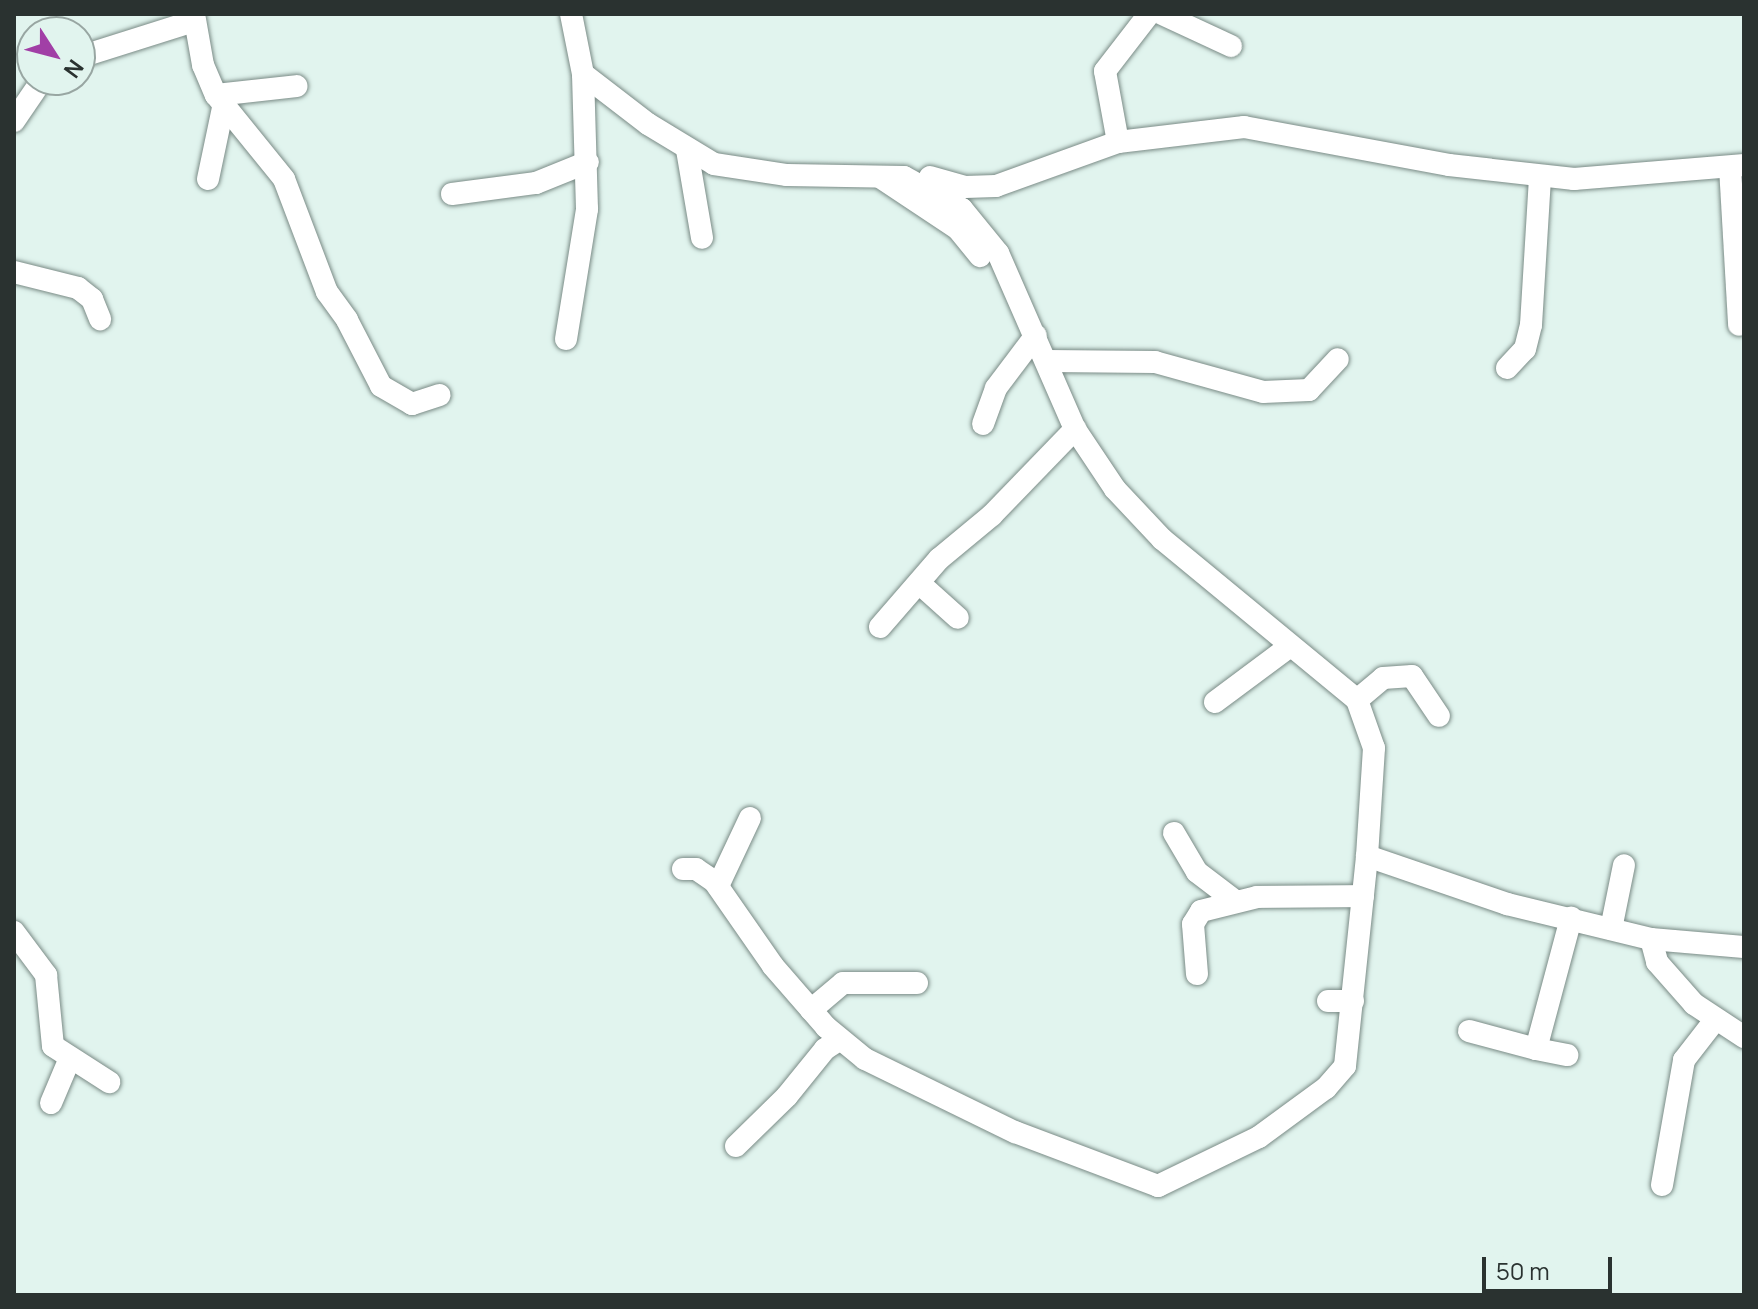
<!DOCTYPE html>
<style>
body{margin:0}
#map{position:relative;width:1758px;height:1309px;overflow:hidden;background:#e1f4ee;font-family:Manrope,sans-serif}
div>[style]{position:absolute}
.roads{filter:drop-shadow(0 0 2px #7a8b86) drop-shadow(0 0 2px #7a8b86)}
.minor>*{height:22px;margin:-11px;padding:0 11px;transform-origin:11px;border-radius:11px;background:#fff}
span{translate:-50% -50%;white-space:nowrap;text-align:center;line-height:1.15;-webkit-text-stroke:7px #e1f4ee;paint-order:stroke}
.frame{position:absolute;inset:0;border:16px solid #2a3230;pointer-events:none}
.north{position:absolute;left:16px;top:16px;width:80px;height:80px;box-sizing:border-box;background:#e1f4ee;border:2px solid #98a6a2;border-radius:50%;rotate:126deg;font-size:22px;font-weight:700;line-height:32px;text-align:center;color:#2a3230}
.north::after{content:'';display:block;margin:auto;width:28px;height:36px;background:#a13fa6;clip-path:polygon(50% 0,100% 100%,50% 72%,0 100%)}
.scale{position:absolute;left:1482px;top:1257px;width:130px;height:36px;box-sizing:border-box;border:4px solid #2a3230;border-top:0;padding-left:10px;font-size:24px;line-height:28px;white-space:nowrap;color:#2a3230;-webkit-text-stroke:6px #e1f4ee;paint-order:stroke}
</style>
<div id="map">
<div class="roads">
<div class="minor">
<div style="left:194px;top:14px;width:52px;rotate:80deg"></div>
<div style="left:203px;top:65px;width:33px;rotate:67deg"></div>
<div style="left:216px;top:95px;width:108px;rotate:51deg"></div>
<div style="left:284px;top:179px;width:121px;rotate:69.2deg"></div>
<div style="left:327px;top:292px;width:34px;rotate:54deg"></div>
<div style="left:347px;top:320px;width:74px;rotate:62.7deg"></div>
<div style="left:381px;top:386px;width:36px;rotate:30deg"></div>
<div style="left:412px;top:404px;width:29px;rotate:-18deg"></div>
<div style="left:571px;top:14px;width:61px;rotate:78.7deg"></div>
<div style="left:583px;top:74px;width:82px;rotate:37.6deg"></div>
<div style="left:648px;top:124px;width:77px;rotate:31.2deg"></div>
<div style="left:714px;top:164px;width:74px;rotate:8.6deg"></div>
<div style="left:787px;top:175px;width:117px;rotate:1deg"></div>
<div style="left:904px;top:177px;width:66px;rotate:28.9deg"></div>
<div style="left:962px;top:209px;width:57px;rotate:50.7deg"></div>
<div style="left:998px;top:253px;width:192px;rotate:66.4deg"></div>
<div style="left:1075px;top:429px;width:72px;rotate:56.3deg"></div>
<div style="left:1115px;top:489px;width:69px;rotate:46.8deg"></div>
<div style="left:1162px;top:539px;width:253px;rotate:39.5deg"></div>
<div style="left:1357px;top:700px;width:51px;rotate:70.5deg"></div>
<div style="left:1374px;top:748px;width:108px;rotate:93.7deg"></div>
<div style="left:1367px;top:856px;width:148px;rotate:18.9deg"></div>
<div style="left:1507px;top:904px;width:148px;rotate:13.7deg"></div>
<div style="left:1651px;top:939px;width:93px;rotate:4.9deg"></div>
<div style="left:1162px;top:14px;width:76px;rotate:24.9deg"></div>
<div style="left:80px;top:57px;width:120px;rotate:-17.5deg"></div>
<div style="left:216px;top:95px;width:81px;rotate:-6.3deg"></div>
<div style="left:14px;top:121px;width:50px;rotate:-55.7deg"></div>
<div style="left:1118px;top:142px;width:72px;rotate:-100.4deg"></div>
<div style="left:1105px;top:71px;width:72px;rotate:-52.3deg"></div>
<div style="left:687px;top:150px;width:89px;rotate:80.3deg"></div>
<div style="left:1730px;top:167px;width:158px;rotate:86.7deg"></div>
<div style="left:880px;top:177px;width:94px;rotate:33.7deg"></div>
<div style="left:958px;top:229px;width:35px;rotate:51deg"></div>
<div style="left:930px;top:177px;width:36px;rotate:16deg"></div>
<div style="left:965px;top:187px;width:31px;rotate:-2deg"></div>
<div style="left:996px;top:186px;width:130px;rotate:-19.8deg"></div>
<div style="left:1118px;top:142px;width:127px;rotate:-6.8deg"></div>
<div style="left:1244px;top:127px;width:208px;rotate:10.5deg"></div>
<div style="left:1449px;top:165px;width:126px;rotate:6.4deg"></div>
<div style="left:1574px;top:179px;width:171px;rotate:-4.7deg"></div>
<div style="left:208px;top:179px;width:73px;rotate:-78.1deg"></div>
<div style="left:452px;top:194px;width:85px;rotate:-7.5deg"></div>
<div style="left:536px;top:183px;width:56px;rotate:-22deg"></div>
<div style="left:14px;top:272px;width:66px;rotate:14deg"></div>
<div style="left:78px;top:288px;width:18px;rotate:38deg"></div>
<div style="left:92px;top:299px;width:22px;rotate:68deg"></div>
<div style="left:566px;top:339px;width:132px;rotate:-80.8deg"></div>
<div style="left:587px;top:209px;width:135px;rotate:-91.7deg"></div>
<div style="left:1048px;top:361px;width:107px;rotate:0.5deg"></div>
<div style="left:1155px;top:362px;width:112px;rotate:15.5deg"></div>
<div style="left:1263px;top:392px;width:46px;rotate:-2.5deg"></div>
<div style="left:1309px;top:390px;width:42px;rotate:-46.9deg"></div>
<div style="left:1507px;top:368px;width:26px;rotate:-47deg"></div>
<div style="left:1525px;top:349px;width:25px;rotate:-76deg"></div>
<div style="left:1531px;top:325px;width:149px;rotate:-86.5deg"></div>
<div style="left:983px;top:424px;width:38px;rotate:-70deg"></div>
<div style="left:996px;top:388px;width:66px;rotate:-53deg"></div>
<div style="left:919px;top:583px;width:52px;rotate:41.9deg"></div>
<div style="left:880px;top:627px;width:90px;rotate:-49.1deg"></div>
<div style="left:939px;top:559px;width:69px;rotate:-39.7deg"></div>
<div style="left:992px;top:515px;width:120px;rotate:-46deg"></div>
<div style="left:1357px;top:700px;width:34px;rotate:-40deg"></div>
<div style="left:1383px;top:678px;width:29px;rotate:-4deg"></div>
<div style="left:1412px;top:676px;width:48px;rotate:56deg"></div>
<div style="left:1215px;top:702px;width:94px;rotate:-36.7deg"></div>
<div style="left:1174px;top:833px;width:45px;rotate:59.5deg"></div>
<div style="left:1197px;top:872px;width:48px;rotate:37.3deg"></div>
<div style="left:683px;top:869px;width:13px"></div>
<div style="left:696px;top:869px;width:22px;rotate:34deg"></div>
<div style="left:714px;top:881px;width:103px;rotate:55.2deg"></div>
<div style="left:773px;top:966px;width:81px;rotate:49deg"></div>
<div style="left:826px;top:1027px;width:50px;rotate:39.4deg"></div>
<div style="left:865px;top:1059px;width:167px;rotate:26deg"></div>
<div style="left:1015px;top:1132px;width:153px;rotate:20.7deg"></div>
<div style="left:1158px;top:1186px;width:112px;rotate:-25.9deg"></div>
<div style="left:1259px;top:1137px;width:83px;rotate:-36.2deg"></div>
<div style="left:1326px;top:1088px;width:29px;rotate:-49deg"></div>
<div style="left:1345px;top:1066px;width:211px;rotate:-84deg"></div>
<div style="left:718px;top:886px;width:75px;rotate:-64.8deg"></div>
<div style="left:1611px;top:929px;width:65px;rotate:-78.5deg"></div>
<div style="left:14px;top:932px;width:54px;rotate:53.3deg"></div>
<div style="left:46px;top:975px;width:71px;rotate:84.4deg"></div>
<div style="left:53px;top:1046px;width:67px;rotate:32.7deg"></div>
<div style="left:1651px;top:939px;width:24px;rotate:75deg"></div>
<div style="left:1657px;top:962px;width:56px;rotate:48.6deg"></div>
<div style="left:1694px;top:1004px;width:60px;rotate:33.4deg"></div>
<div style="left:1197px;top:974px;width:50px;rotate:-94.6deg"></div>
<div style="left:1193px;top:924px;width:15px;rotate:-58deg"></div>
<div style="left:1201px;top:911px;width:58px;rotate:-14deg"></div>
<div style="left:1257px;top:897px;width:106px;rotate:-0.5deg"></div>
<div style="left:1328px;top:1001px;width:25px"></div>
<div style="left:811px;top:1010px;width:42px;rotate:-40.2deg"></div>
<div style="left:843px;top:983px;width:74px"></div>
<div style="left:1469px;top:1031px;width:69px;rotate:15deg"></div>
<div style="left:1536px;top:1049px;width:136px;rotate:-75deg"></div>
<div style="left:1536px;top:1049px;width:32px;rotate:11deg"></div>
<div style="left:51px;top:1103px;width:49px;rotate:-67.1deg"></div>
<div style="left:736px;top:1146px;width:71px;rotate:-44.4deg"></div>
<div style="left:787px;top:1096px;width:60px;rotate:-51deg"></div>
<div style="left:825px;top:1049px;width:17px;rotate:-33deg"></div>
<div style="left:1662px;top:1185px;width:127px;rotate:-80deg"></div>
<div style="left:1684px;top:1060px;width:51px;rotate:-52.2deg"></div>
</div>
</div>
<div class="frame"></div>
<div class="north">N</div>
<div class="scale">50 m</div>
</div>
